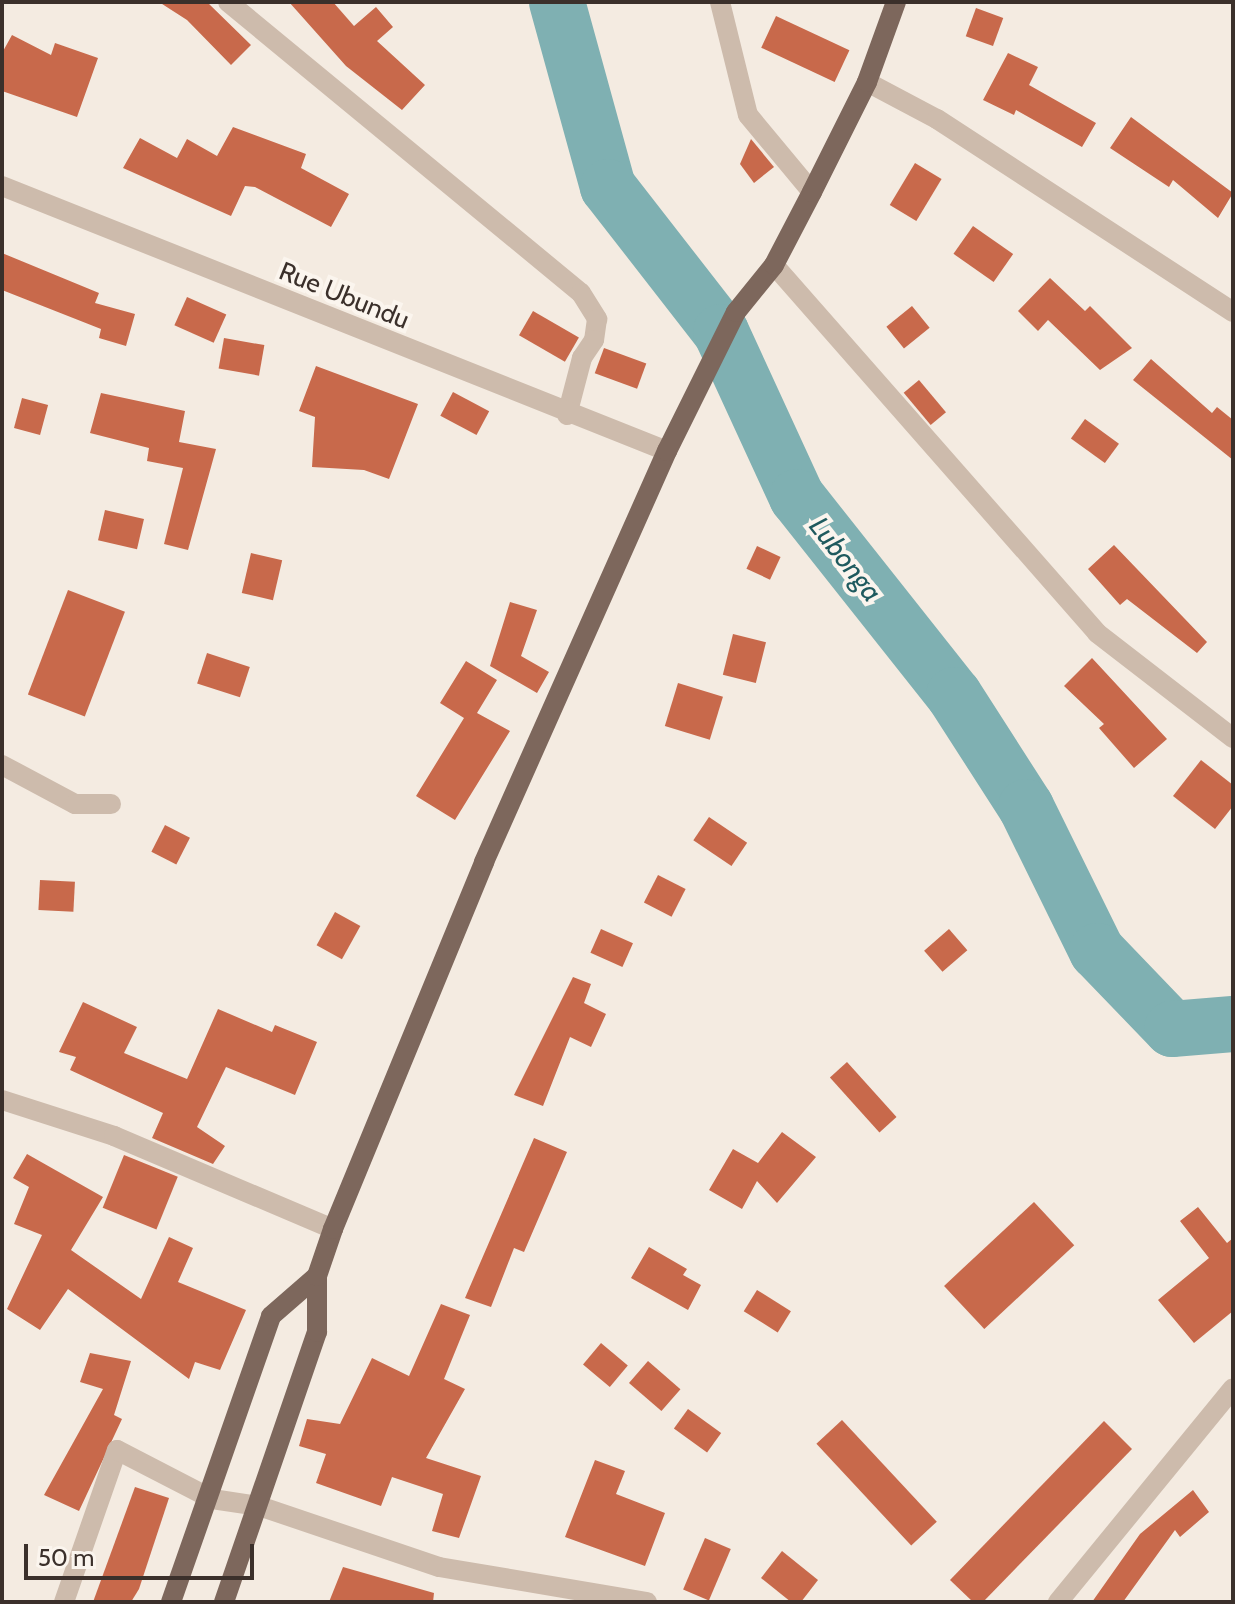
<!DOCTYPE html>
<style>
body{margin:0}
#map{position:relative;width:1235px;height:1604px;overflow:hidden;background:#f4ebe1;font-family:Cabin,sans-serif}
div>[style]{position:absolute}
.river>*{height:56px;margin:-28px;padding:0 28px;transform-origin:28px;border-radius:28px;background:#7fb0b2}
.building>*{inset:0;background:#c8694b;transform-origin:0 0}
.minor>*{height:20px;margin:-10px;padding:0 10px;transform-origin:10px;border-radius:10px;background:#cdbbac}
.primary>*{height:20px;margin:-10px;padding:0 10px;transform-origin:10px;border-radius:10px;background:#7d675c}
span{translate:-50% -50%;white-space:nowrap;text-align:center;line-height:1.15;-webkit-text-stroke:8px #fbf5ee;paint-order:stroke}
.street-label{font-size:26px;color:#3b302b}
.water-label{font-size:28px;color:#1f5a5e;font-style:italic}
.frame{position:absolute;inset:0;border:4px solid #3b302b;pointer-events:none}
.scale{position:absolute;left:24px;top:1544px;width:230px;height:36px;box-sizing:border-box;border:4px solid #3b302b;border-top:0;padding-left:10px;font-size:24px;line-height:28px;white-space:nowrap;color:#3b302b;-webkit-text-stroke:6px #fbf5ee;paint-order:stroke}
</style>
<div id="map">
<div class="river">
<div style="left:557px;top:2px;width:192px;rotate:74.6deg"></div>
<div style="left:608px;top:187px;width:184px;rotate:52.1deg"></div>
<div style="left:721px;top:332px;width:182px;rotate:65.3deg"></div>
<div style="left:797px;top:497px;width:253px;rotate:51.6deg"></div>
<div style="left:954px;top:695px;width:133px;rotate:57.3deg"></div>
<div style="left:1026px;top:807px;width:161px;rotate:63.8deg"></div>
<div style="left:1097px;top:951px;width:108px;rotate:46.1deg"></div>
<div style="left:1172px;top:1029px;width:61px;rotate:-4.7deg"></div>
</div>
<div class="building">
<div style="clip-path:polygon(159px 2px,207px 2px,251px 45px,231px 65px,187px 20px)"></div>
<div style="clip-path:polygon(289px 2px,333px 2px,354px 26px,376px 7px,393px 27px,377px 41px,425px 85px,402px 110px,346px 66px)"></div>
<div style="left:976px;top:8px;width:29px;height:30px;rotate:20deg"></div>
<div style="left:776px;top:16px;width:81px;height:35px;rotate:25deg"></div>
<div style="clip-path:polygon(12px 35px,51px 55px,55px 43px,98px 58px,77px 117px,2px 91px,2px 53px)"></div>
<div style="clip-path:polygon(1008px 53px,1038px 67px,1029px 85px,1096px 123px,1082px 147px,1016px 110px,1014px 115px,983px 100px)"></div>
<div style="clip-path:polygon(1131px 117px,1233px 193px,1218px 218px,1173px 180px,1169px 187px,1110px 148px)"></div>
<div style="clip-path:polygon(233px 127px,306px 154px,301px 168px,349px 194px,331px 227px,255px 187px,245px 186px,231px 216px,123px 168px,140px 138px,177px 158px,187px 139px,217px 156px)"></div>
<div style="clip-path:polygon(751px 139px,774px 167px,754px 183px,740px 164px)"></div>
<div style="left:915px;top:163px;width:31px;height:49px;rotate:31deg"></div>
<div style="left:973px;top:226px;width:49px;height:34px;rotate:35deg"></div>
<div style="clip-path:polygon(2px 253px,99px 293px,95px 303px,135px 314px,126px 346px,99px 338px,101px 329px,2px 290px)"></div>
<div style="clip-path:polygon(1050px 278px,1085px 311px,1090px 306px,1132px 348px,1100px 370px,1048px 320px,1038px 331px,1018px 311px)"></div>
<div style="left:187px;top:297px;width:43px;height:31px;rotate:24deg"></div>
<div style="left:912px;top:306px;width:28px;height:33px;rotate:51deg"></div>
<div style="left:533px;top:311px;width:53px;height:28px;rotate:30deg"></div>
<div style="left:224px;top:338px;width:41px;height:31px;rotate:10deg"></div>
<div style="left:604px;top:348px;width:45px;height:27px;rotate:20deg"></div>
<div style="clip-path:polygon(1151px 359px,1212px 413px,1217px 407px,1233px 420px,1233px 460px,1133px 380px)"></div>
<div style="clip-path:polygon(316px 366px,418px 404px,389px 479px,364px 470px,312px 467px,315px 417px,299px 411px)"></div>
<div style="left:919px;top:380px;width:42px;height:20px;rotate:50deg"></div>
<div style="left:453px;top:392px;width:41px;height:27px;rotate:28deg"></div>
<div style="clip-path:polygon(101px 393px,185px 411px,179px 442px,216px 449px,188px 550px,164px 544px,183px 468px,147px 461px,149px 448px,90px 433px)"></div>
<div style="left:22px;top:398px;width:27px;height:31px;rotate:15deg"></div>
<div style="left:1085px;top:419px;width:42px;height:24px;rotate:36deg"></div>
<div style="left:105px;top:510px;width:40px;height:31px;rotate:13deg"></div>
<div style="clip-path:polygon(1114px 545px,1207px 642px,1197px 653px,1127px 599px,1120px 605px,1088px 569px)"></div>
<div style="left:757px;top:546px;width:26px;height:25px;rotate:25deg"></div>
<div style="left:251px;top:553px;width:32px;height:41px;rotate:13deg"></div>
<div style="left:68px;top:590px;width:61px;height:112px;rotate:21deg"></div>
<div style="clip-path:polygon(510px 602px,537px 610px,521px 656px,549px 672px,537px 693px,490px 666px)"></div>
<div style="left:733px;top:634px;width:34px;height:42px;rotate:14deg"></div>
<div style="left:207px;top:653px;width:45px;height:32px;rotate:18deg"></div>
<div style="clip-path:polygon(1092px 658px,1167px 739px,1134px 768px,1099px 728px,1104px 724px,1064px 686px)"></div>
<div style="clip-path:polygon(466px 661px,497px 680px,477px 713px,510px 731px,455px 820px,416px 796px,464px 718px,440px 703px)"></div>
<div style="left:678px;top:683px;width:47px;height:45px;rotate:17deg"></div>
<div style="clip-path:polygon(1201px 760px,1233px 785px,1233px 806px,1215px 829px,1173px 796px)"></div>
<div style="left:709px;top:817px;width:46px;height:28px;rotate:34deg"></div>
<div style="left:165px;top:825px;width:28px;height:30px;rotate:27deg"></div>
<div style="left:658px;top:875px;width:31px;height:31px;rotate:27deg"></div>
<div style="left:40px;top:880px;width:35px;height:30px;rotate:3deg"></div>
<div style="left:335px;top:912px;width:29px;height:38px;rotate:29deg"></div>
<div style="left:601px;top:929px;width:35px;height:26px;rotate:24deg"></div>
<div style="left:949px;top:929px;width:28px;height:33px;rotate:49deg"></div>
<div style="clip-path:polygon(573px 977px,591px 984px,584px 1003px,606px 1014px,591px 1047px,570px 1037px,543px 1106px,514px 1095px)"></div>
<div style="clip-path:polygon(83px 1002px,137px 1027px,124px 1053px,187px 1079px,218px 1009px,272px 1032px,275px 1025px,317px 1042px,295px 1095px,226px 1067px,197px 1127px,225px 1146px,213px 1164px,152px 1138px,163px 1113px,70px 1070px,76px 1057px,59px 1052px)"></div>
<div style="left:847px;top:1062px;width:74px;height:23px;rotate:48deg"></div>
<div style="clip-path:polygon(782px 1132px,816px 1157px,777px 1203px,757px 1181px,742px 1209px,709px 1190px,733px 1149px,758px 1163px)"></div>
<div style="clip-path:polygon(534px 1138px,567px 1152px,524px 1252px,514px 1248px,491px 1307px,465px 1298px)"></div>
<div style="clip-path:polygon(27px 1154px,103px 1197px,71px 1250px,141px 1299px,169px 1237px,193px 1248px,178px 1282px,246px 1310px,220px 1370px,195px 1362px,189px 1379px,68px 1289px,40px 1330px,7px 1309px,42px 1235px,14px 1224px,29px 1187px,13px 1178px)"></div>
<div style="left:124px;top:1155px;width:58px;height:57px;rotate:22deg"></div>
<div style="left:1034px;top:1202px;width:59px;height:123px;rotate:47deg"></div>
<div style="clip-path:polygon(1198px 1207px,1227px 1243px,1233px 1238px,1233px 1311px,1194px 1343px,1158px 1300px,1209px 1258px,1180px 1221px)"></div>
<div style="clip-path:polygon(649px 1247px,687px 1269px,683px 1275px,701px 1285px,688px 1310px,631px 1278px)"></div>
<div style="left:757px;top:1290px;width:40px;height:25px;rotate:32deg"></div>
<div style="clip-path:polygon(441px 1304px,470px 1315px,444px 1379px,465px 1389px,426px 1458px,481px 1476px,459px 1538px,432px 1531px,443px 1494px,392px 1477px,381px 1506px,316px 1483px,326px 1454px,299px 1446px,307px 1419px,340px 1424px,372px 1358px,409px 1376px)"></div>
<div style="left:601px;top:1343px;width:35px;height:28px;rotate:40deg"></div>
<div style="clip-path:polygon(90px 1353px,131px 1361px,114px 1415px,122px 1419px,79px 1511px,44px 1495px,103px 1389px,80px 1382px)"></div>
<div style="left:648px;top:1361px;width:43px;height:29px;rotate:41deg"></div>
<div style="left:688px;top:1409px;width:41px;height:24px;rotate:36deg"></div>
<div style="left:842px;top:1420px;width:139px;height:35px;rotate:47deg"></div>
<div style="clip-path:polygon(1104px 1421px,1132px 1449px,983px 1602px,973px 1602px,950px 1580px)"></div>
<div style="clip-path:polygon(595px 1460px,625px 1471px,616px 1494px,665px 1513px,645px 1566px,565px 1537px)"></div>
<div style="clip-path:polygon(135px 1487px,169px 1498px,139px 1589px,131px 1602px,93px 1602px)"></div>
<div style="clip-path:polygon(1193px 1490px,1209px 1512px,1180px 1537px,1175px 1530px,1123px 1602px,1092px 1602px,1140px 1534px)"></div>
<div style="left:705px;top:1538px;width:28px;height:56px;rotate:23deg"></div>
<div style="clip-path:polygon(782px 1551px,818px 1580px,801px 1602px,791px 1602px,761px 1578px)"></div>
<div style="clip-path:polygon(343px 1567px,434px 1593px,433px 1602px,329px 1602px)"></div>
</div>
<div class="minor">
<div style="left:228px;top:2px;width:457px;rotate:39.5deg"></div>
<div style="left:581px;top:293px;width:31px;rotate:58deg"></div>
<div style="left:597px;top:319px;width:21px;rotate:98deg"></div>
<div style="left:594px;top:340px;width:22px;rotate:124deg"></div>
<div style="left:582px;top:358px;width:59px;rotate:104.7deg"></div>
<div style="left:720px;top:2px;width:116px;rotate:76.1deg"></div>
<div style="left:748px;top:115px;width:100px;rotate:50.3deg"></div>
<div style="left:867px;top:82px;width:79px;rotate:27.9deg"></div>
<div style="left:937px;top:119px;width:353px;rotate:33.1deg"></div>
<div style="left:2px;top:186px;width:716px;rotate:21.73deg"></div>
<div style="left:774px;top:265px;width:490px;rotate:48.7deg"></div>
<div style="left:1097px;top:633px;width:172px;rotate:37.7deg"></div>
<div style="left:2px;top:765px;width:83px;rotate:28.1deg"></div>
<div style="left:75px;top:804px;width:36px"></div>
<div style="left:2px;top:1100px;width:118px;rotate:17.8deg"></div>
<div style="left:114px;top:1136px;width:238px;rotate:23deg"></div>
<div style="left:64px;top:1602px;width:161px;rotate:-70.8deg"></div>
<div style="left:117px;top:1450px;width:107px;rotate:27.3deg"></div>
<div style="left:212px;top:1499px;width:48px;rotate:8.5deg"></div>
<div style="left:259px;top:1506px;width:190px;rotate:18.7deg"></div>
<div style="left:439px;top:1567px;width:211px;rotate:9.6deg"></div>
<div style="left:1058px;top:1602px;width:276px;rotate:-50.7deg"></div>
</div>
<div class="primary">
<div style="left:171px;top:1602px;width:303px;rotate:-70.7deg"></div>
<div style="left:271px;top:1316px;width:61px;rotate:-41deg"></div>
<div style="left:224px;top:1602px;width:286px;rotate:-71deg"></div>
<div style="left:317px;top:1332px;width:56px;rotate:-90deg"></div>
<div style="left:317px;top:1276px;width:50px;rotate:-71.2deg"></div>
<div style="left:333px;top:1229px;width:397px;rotate:-67.6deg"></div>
<div style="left:484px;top:862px;width:450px;rotate:-66deg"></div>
<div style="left:667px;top:451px;width:155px;rotate:-63.6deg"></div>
<div style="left:736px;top:312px;width:60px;rotate:-51deg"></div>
<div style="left:774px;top:265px;width:82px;rotate:-62.5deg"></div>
<div style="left:812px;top:192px;width:123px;rotate:-63.4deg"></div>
<div style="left:867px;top:82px;width:85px;rotate:-70.1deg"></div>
</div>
<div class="street-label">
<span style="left:344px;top:296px;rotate:22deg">Rue Ubundu</span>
</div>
<div class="water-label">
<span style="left:846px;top:559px;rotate:52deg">Lubonga</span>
</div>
<div class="frame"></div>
<div class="scale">50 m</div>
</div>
